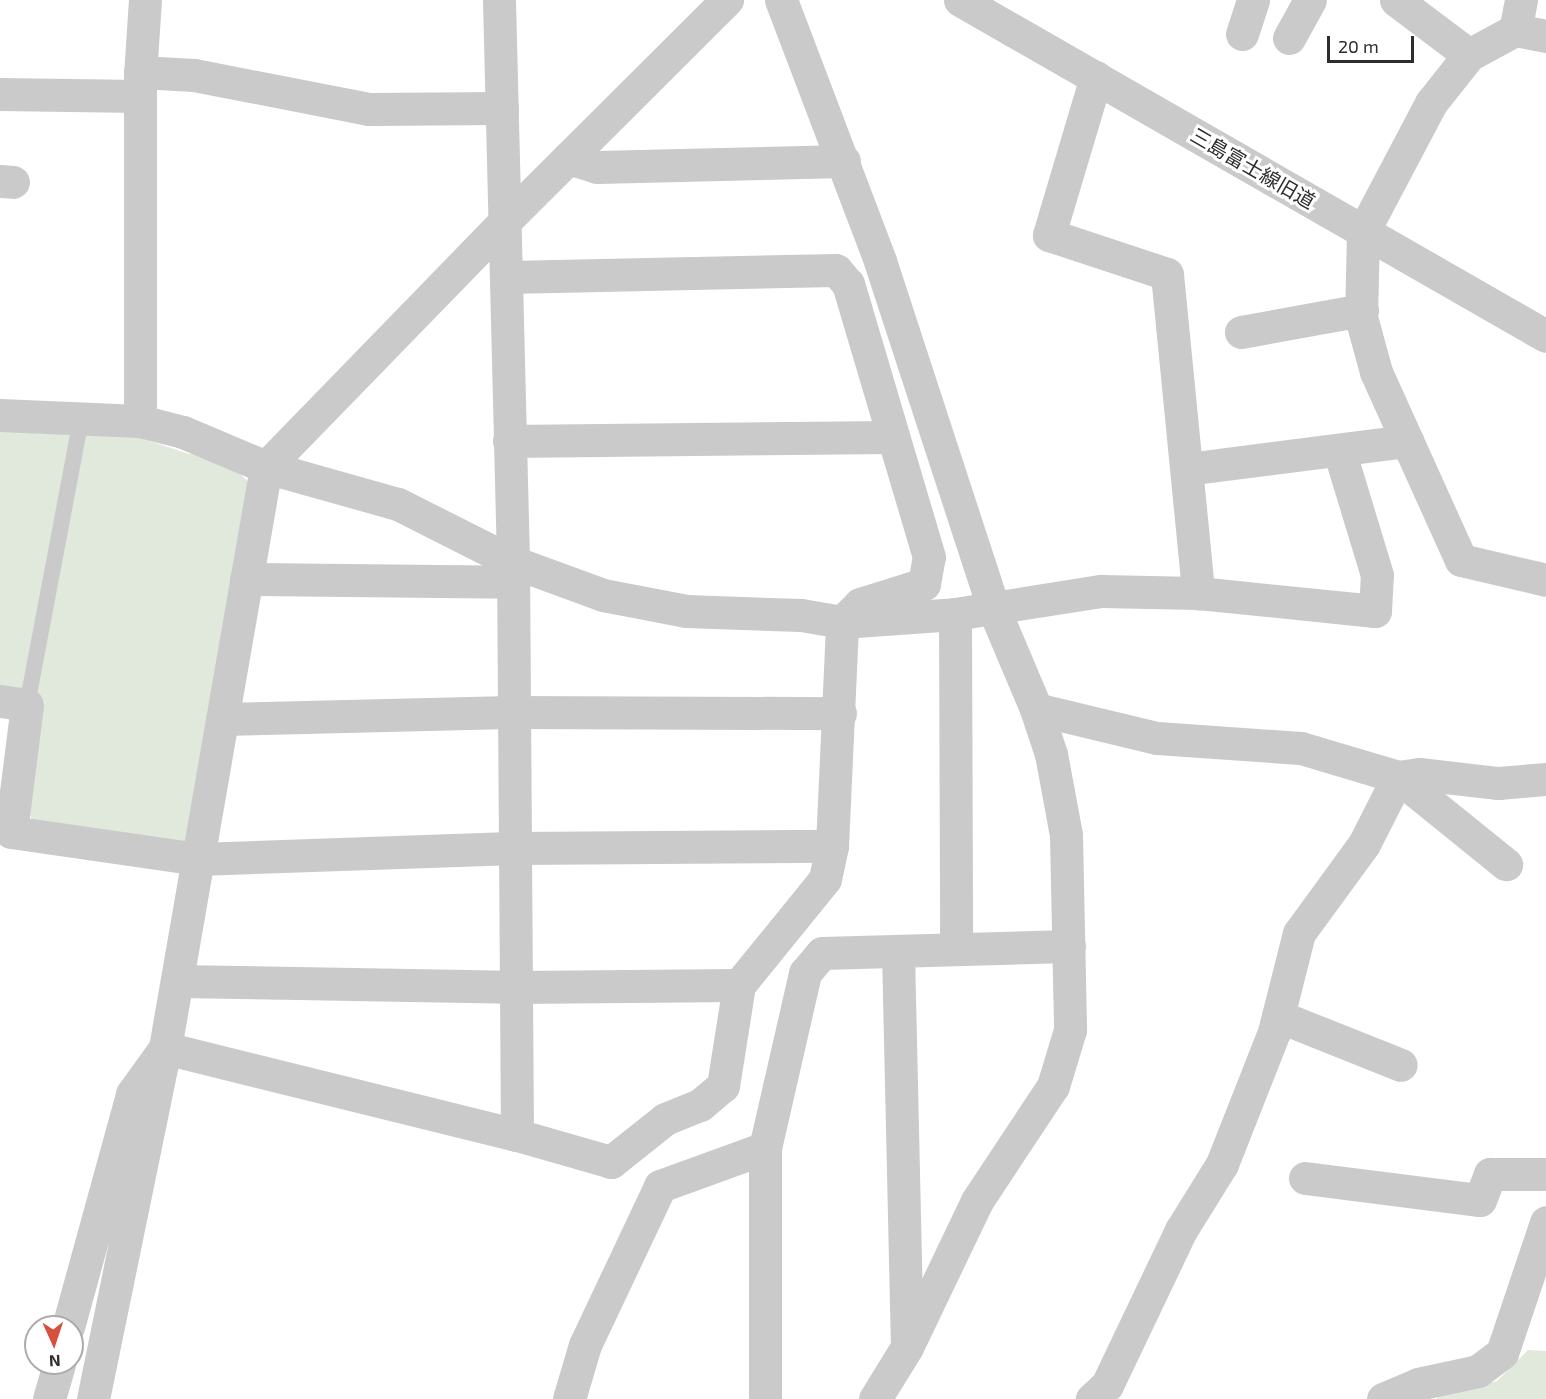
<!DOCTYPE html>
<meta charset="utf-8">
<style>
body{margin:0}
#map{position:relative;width:1546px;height:1399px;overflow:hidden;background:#fff;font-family:"Exo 2","Noto Sans JP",sans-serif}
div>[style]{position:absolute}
.green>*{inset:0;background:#e0e9db}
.service>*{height:16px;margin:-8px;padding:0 8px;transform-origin:8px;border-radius:8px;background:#cacaca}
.minor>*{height:33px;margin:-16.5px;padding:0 16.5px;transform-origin:16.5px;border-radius:16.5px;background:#cacaca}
span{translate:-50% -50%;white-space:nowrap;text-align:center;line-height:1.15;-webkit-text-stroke:6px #fff;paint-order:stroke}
.street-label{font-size:20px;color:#2d2d2d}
.north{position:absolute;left:24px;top:1315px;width:60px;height:60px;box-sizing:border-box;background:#fff;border:2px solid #ababab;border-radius:50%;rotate:177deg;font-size:16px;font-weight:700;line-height:24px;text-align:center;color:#2d2d2d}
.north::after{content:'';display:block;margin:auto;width:21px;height:27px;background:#d7503b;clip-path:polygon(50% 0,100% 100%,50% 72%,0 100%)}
.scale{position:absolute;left:1327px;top:36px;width:87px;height:27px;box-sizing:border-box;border:3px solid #2d2d2d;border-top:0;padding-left:8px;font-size:18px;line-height:21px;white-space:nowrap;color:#2d2d2d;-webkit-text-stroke:4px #fff;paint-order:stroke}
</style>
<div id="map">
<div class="green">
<div style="clip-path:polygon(0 428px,120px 431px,189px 454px,223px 456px,258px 492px,198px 859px,33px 822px,23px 800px,35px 721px,45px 702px,0 691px)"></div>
<div style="clip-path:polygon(1528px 1350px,1546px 1351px,1546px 1399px,1437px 1399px,1437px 1396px,1497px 1381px)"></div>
</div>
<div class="service">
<div style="left:27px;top:705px;width:292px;rotate:-79.3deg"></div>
</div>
<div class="minor">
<div style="left:499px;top:0;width:562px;rotate:88.57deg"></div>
<div style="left:513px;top:562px;width:573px;rotate:89.6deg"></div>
<div style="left:781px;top:0;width:279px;rotate:69.2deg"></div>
<div style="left:880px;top:261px;width:364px;rotate:71.9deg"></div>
<div style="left:993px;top:607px;width:111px;rotate:67.1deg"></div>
<div style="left:1036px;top:709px;width:47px;rotate:71.6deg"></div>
<div style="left:1051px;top:754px;width:82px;rotate:79.5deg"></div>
<div style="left:1066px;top:835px;width:195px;rotate:88.8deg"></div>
<div style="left:1070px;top:1030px;width:59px;rotate:106.9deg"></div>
<div style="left:1053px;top:1086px;width:138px;rotate:123.5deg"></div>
<div style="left:977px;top:1201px;width:162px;rotate:115.6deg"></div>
<div style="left:907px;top:1347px;width:61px;rotate:121.6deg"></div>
<div style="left:960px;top:0;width:675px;rotate:29.83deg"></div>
<div style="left:1396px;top:0;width:91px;rotate:37deg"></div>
<div style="left:1521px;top:0;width:31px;rotate:101deg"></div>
<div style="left:1515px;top:30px;width:52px;rotate:151.5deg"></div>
<div style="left:1469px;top:55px;width:61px;rotate:128.4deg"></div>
<div style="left:1431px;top:103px;width:146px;rotate:117.8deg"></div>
<div style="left:1363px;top:232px;width:85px;rotate:91.3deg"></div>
<div style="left:1361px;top:317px;width:57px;rotate:74.7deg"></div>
<div style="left:1376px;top:372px;width:206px;rotate:65.7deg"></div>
<div style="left:1461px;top:560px;width:87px;rotate:13.2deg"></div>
<div style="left:1515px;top:30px;width:32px;rotate:11deg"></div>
<div style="left:1242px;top:34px;width:36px;rotate:-72deg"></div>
<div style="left:1289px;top:38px;width:43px;rotate:-61.1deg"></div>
<div style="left:140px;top:72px;width:54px;rotate:3.2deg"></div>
<div style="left:194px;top:75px;width:178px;rotate:11deg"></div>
<div style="left:369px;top:109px;width:133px;rotate:-0.4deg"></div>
<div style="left:1096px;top:77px;width:165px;rotate:106.6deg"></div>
<div style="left:1049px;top:235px;width:124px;rotate:18.3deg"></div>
<div style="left:1167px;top:274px;width:321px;rotate:84.4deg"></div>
<div style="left:0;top:94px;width:140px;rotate:0.8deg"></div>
<div style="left:568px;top:158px;width:30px;rotate:17deg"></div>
<div style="left:597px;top:167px;width:247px;rotate:-1.4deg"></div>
<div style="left:0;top:181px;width:13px;rotate:4deg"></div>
<div style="left:1241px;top:332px;width:123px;rotate:-10.3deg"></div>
<div style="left:0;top:415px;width:140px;rotate:2.5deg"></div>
<div style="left:140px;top:421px;width:44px;rotate:14.3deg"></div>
<div style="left:183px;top:432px;width:90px;rotate:22.9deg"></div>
<div style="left:266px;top:467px;width:137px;rotate:15.7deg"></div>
<div style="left:398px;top:504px;width:129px;rotate:26.8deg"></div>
<div style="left:513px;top:562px;width:96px;rotate:20.1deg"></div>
<div style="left:603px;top:595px;width:85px;rotate:10.9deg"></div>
<div style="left:686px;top:611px;width:115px;rotate:2deg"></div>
<div style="left:801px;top:615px;width:42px;rotate:9.7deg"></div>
<div style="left:842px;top:622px;width:113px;rotate:-4deg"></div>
<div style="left:955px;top:614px;width:148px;rotate:-9deg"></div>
<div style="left:1101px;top:591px;width:97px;rotate:1.2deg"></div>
<div style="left:1198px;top:593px;width:178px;rotate:5.8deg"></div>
<div style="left:1375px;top:611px;width:36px;rotate:-87deg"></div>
<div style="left:1377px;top:575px;width:131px;rotate:-106.9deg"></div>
<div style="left:140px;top:421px;width:346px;rotate:-90deg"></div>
<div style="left:140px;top:75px;width:75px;rotate:-86.2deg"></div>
<div style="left:509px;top:441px;width:383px;rotate:-0.6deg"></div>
<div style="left:1187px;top:469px;width:222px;rotate:-7.3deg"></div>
<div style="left:246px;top:579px;width:267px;rotate:0.6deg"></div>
<div style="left:955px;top:614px;width:333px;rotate:89.8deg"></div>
<div style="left:0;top:701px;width:27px;rotate:8deg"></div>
<div style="left:27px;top:705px;width:128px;rotate:97.2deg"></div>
<div style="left:11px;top:832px;width:189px;rotate:8.2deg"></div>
<div style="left:198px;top:859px;width:317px;rotate:-2deg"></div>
<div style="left:515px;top:848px;width:317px;rotate:-0.4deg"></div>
<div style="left:1036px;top:709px;width:124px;rotate:13.5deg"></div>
<div style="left:1157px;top:738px;width:144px;rotate:4deg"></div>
<div style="left:1301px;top:748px;width:101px;rotate:16.6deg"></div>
<div style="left:1398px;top:777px;width:75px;rotate:116.9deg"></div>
<div style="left:1364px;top:844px;width:110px;rotate:126.1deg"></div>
<div style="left:1299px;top:933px;width:102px;rotate:104.2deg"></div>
<div style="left:1274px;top:1032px;width:142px;rotate:111.5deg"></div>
<div style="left:1222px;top:1164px;width:78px;rotate:121.8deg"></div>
<div style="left:1181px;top:1230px;width:172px;rotate:115.5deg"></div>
<div style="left:1107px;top:1385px;width:21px;rotate:137deg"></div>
<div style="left:222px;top:719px;width:290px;rotate:-1.4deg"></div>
<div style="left:512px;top:712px;width:328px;rotate:0.2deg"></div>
<div style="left:1398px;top:777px;width:21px;rotate:-8deg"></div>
<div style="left:1419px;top:774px;width:80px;rotate:6.5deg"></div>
<div style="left:1498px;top:783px;width:48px;rotate:-4.8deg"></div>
<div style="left:1398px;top:777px;width:139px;rotate:38.9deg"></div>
<div style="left:898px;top:952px;width:388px;rotate:88.7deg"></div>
<div style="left:177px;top:981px;width:339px;rotate:1deg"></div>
<div style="left:516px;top:987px;width:223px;rotate:-0.5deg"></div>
<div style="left:1278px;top:1016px;width:132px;rotate:21.7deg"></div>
<div style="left:1305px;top:1178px;width:176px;rotate:7.2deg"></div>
<div style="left:1480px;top:1200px;width:28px;rotate:-69deg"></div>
<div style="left:1490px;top:1174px;width:56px"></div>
<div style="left:68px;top:1327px;width:242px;rotate:-74.6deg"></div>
<div style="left:132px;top:1094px;width:57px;rotate:-54.3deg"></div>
<div style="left:165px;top:1048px;width:363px;rotate:13.9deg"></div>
<div style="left:517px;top:1135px;width:98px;rotate:16deg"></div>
<div style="left:611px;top:1162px;width:69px;rotate:-38.5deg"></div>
<div style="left:665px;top:1119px;width:38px;rotate:-22deg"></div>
<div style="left:700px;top:1105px;width:30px;rotate:-40deg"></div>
<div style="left:723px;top:1086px;width:102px;rotate:-81deg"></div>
<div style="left:739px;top:985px;width:136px;rotate:-50.9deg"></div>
<div style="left:825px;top:879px;width:34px;rotate:-78deg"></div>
<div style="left:832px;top:846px;width:224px;rotate:-87.4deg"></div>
<div style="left:842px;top:622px;width:25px;rotate:-45deg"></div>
<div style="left:860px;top:604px;width:67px;rotate:-17.4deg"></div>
<div style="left:924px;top:584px;width:27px;rotate:-80deg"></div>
<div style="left:929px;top:557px;width:285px;rotate:-106.5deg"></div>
<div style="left:848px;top:284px;width:18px;rotate:-131deg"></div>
<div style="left:836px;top:270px;width:329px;rotate:178.8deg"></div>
<div style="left:49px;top:1399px;width:37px;rotate:-74deg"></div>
<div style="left:93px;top:1399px;width:358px;rotate:-78.4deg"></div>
<div style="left:165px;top:1048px;width:590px;rotate:-80.14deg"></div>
<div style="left:266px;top:467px;width:342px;rotate:-45.8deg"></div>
<div style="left:504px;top:222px;width:315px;rotate:-44.9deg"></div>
<div style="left:569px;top:1399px;width:56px;rotate:-73.5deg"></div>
<div style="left:585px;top:1345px;width:176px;rotate:-64.7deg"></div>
<div style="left:660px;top:1186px;width:112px;rotate:-19.9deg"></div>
<div style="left:765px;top:1399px;width:251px;rotate:-90deg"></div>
<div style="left:765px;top:1148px;width:180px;rotate:-77.1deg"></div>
<div style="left:805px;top:973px;width:26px;rotate:-50deg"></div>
<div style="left:822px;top:953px;width:247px;rotate:-1.6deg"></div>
<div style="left:1383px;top:1399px;width:38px;rotate:-23deg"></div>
<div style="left:1418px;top:1384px;width:61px;rotate:-12.2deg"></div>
<div style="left:1478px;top:1371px;width:30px;rotate:-37deg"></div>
<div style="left:1502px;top:1353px;width:138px;rotate:-71.4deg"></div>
</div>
<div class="street-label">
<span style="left:1253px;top:168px;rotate:30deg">三島富士線旧道</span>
</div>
<div class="north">N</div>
<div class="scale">20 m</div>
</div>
